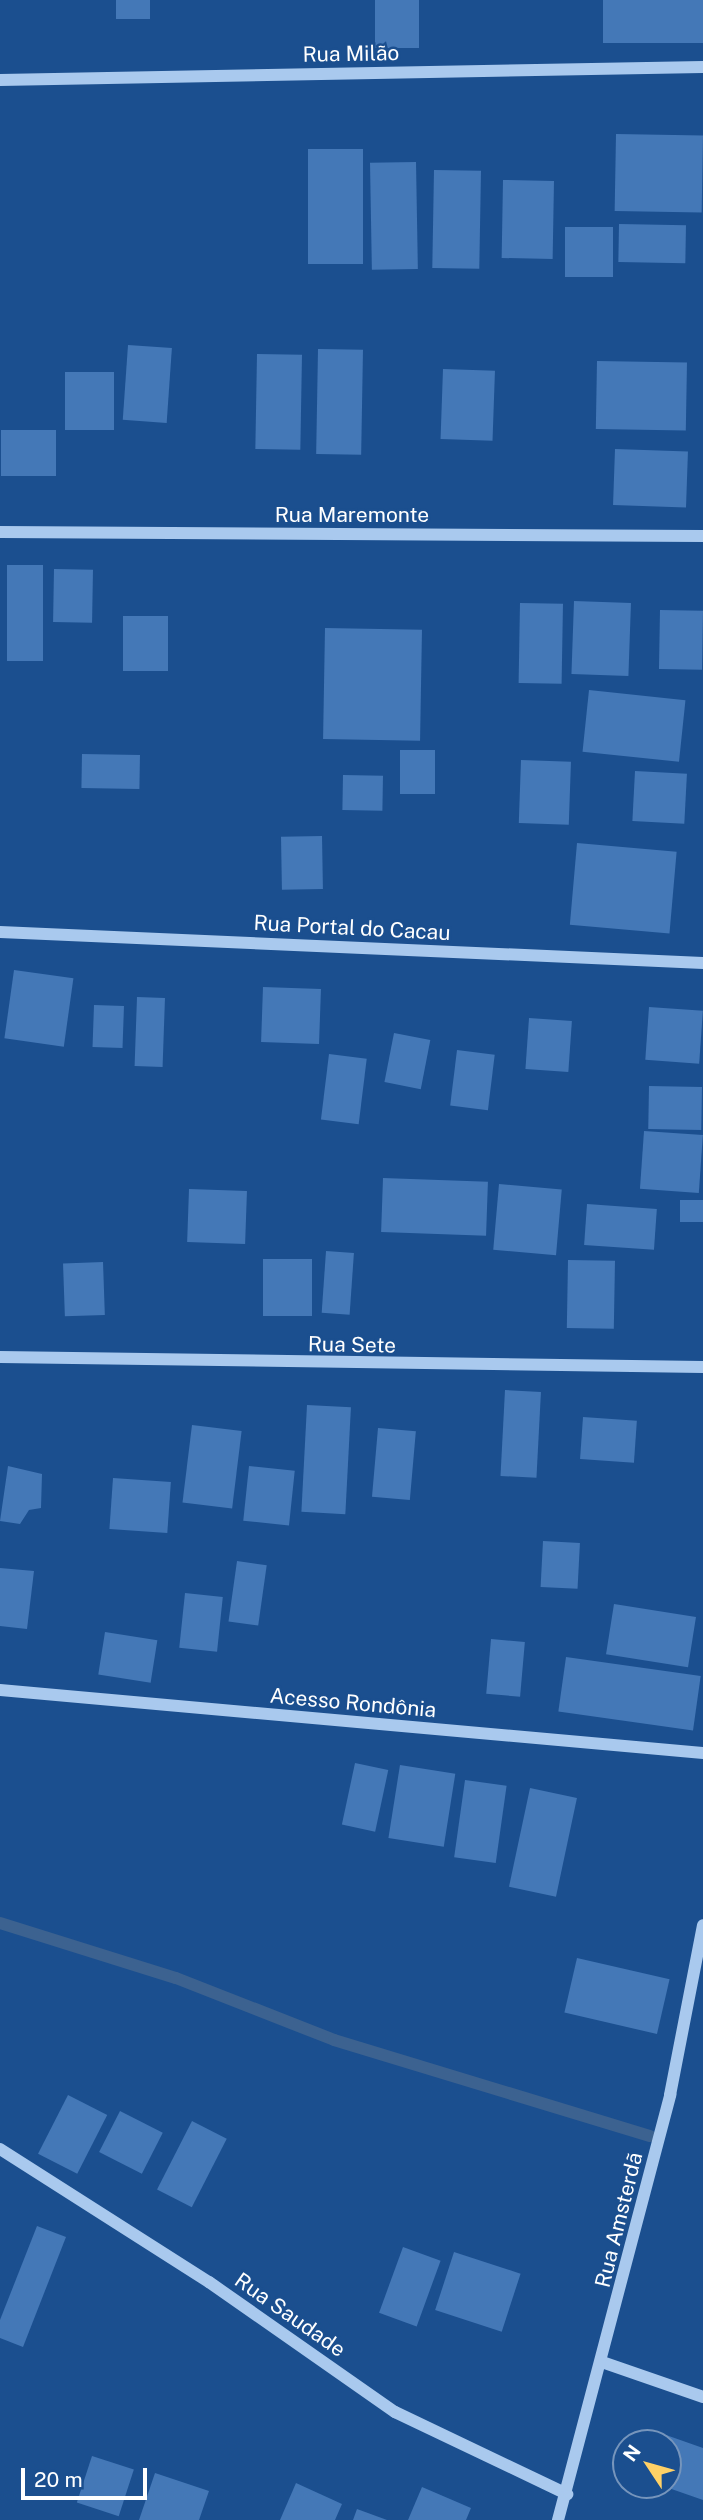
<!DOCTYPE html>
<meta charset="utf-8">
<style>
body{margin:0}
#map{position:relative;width:703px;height:2520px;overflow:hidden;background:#1b4f8f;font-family:"Public Sans",sans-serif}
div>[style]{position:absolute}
.stream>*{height:12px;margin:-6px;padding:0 6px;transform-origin:6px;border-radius:6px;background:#3c6290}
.building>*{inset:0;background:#4478b7;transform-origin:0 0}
.minor>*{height:12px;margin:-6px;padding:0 6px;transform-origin:6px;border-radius:6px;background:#a9c9ee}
span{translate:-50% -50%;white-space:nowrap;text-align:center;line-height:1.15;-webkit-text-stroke:5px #1b4f8f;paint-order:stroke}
.street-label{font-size:21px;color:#fff}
.north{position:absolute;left:612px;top:2429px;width:70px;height:70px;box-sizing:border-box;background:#1b4f8f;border:2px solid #7695bc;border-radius:50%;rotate:306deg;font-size:19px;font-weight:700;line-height:28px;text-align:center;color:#fff}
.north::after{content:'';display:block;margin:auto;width:24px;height:32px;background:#ffd166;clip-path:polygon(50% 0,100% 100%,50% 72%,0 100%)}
.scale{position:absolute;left:21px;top:2468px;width:126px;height:32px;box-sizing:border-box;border:4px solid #fff;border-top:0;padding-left:9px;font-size:21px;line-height:24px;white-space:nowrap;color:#fff;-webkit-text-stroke:5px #1b4f8f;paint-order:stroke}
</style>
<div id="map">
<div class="stream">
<div style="left:0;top:1923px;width:184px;rotate:17.4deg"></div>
<div style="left:176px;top:1978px;width:170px;rotate:21.4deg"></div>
<div style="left:334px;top:2040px;width:330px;rotate:16.9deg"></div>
</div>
<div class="building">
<div style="left:116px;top:0;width:34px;height:19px"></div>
<div style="left:375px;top:0;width:44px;height:48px"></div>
<div style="left:603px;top:0;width:100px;height:43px"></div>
<div style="left:616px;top:134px;width:87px;height:77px;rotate:1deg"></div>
<div style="left:308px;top:149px;width:55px;height:115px"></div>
<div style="left:416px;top:162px;width:107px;height:46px;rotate:89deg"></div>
<div style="left:434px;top:170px;width:47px;height:98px;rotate:1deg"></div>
<div style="left:503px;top:180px;width:51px;height:78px;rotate:1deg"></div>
<div style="left:619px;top:224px;width:67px;height:38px;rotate:1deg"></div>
<div style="left:565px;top:227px;width:48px;height:50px"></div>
<div style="left:128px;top:345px;width:44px;height:75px;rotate:4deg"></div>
<div style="left:318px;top:349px;width:45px;height:105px;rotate:1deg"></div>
<div style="left:257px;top:354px;width:45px;height:95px;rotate:1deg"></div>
<div style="left:597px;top:361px;width:90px;height:68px;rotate:1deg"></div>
<div style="left:443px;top:369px;width:52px;height:70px;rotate:2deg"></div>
<div style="left:65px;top:372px;width:49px;height:58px"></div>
<div style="left:56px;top:430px;width:46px;height:55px;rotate:90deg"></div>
<div style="left:615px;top:449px;width:73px;height:56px;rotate:2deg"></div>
<div style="left:7px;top:565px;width:36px;height:96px"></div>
<div style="left:54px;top:569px;width:39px;height:53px;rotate:1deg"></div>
<div style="left:574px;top:601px;width:57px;height:73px;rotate:2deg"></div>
<div style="left:520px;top:603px;width:43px;height:80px;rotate:1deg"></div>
<div style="left:660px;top:610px;width:43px;height:59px;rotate:1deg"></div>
<div style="left:123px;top:616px;width:45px;height:55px"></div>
<div style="left:325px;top:628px;width:97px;height:111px;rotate:1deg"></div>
<div style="left:589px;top:690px;width:97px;height:62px;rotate:6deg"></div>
<div style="left:400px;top:750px;width:35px;height:44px"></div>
<div style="left:82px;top:754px;width:58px;height:34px;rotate:1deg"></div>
<div style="left:521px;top:760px;width:50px;height:63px;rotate:2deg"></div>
<div style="left:635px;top:771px;width:52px;height:50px;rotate:3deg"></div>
<div style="left:343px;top:775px;width:40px;height:35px;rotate:1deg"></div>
<div style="left:322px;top:836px;width:53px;height:41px;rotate:89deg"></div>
<div style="left:577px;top:843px;width:100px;height:82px;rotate:5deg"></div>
<div style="left:14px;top:970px;width:60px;height:69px;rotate:8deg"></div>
<div style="left:263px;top:987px;width:58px;height:55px;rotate:2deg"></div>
<div style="left:137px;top:997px;width:28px;height:69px;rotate:2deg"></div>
<div style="left:94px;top:1005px;width:30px;height:42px;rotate:2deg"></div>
<div style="left:649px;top:1007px;width:54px;height:53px;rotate:4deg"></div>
<div style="left:529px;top:1018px;width:43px;height:51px;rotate:4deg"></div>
<div style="left:394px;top:1033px;width:37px;height:50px;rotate:11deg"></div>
<div style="left:457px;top:1050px;width:38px;height:56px;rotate:7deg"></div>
<div style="left:329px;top:1054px;width:38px;height:66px;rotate:7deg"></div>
<div style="left:649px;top:1086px;width:53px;height:43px;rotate:1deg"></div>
<div style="left:644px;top:1131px;width:59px;height:58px;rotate:4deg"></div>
<div style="left:383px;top:1178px;width:105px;height:54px;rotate:2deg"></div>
<div style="left:499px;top:1184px;width:63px;height:66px;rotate:5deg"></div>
<div style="left:189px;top:1189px;width:58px;height:53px;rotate:2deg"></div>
<div style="left:680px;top:1200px;width:23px;height:22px"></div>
<div style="left:587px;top:1204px;width:70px;height:41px;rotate:4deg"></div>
<div style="left:326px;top:1251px;width:28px;height:62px;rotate:4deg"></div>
<div style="left:263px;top:1259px;width:49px;height:57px"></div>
<div style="left:568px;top:1260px;width:47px;height:68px;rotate:1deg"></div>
<div style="left:103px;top:1262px;width:53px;height:40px;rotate:88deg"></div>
<div style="left:505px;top:1390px;width:36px;height:86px;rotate:3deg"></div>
<div style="left:307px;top:1405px;width:44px;height:107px;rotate:3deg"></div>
<div style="left:583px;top:1417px;width:54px;height:42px;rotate:4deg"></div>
<div style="left:192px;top:1425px;width:50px;height:78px;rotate:7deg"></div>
<div style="left:378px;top:1428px;width:38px;height:69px;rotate:5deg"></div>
<div style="clip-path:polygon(8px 1466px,42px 1474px,41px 1508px,29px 1510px,20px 1524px,0 1521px)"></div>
<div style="left:249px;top:1466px;width:46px;height:55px;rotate:6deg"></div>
<div style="left:113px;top:1478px;width:58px;height:51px;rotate:4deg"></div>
<div style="left:543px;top:1541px;width:37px;height:46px;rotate:3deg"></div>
<div style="left:237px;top:1561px;width:30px;height:61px;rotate:8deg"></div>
<div style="clip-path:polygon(0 1568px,34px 1571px,27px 1629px,0 1626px)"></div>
<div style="left:185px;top:1593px;width:38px;height:55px;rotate:6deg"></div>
<div style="left:614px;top:1604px;width:83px;height:51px;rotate:9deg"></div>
<div style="left:105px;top:1632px;width:53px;height:43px;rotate:9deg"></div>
<div style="left:491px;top:1639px;width:34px;height:55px;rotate:5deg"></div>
<div style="left:566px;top:1657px;width:136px;height:55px;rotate:8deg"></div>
<div style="left:355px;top:1763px;width:34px;height:63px;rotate:12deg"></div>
<div style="left:400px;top:1765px;width:56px;height:74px;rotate:9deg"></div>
<div style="left:465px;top:1780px;width:42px;height:78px;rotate:8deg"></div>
<div style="left:530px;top:1788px;width:48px;height:101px;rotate:12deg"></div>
<div style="left:577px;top:1958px;width:95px;height:56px;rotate:13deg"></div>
<div style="left:68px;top:2095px;width:44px;height:66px;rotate:27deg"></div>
<div style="left:120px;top:2111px;width:48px;height:46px;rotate:27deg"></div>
<div style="left:192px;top:2121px;width:39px;height:77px;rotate:27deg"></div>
<div style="clip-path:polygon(37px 2226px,66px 2237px,23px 2347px,0 2338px,0 2320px)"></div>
<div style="left:403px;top:2247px;width:40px;height:70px;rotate:20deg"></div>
<div style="left:454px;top:2252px;width:70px;height:61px;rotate:18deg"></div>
<div style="clip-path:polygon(666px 2435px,703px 2448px,703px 2500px,660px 2485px,668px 2485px)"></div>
<div style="left:92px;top:2456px;width:44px;height:49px;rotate:18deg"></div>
<div style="clip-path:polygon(155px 2473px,209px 2491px,199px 2520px,139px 2520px)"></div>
<div style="clip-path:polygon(296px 2483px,342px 2504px,335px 2520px,280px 2520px)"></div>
<div style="clip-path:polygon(422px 2487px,471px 2508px,466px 2520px,408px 2520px)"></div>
<div style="clip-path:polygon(357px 2509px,387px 2520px,353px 2520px)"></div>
</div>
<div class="minor">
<div style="left:0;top:80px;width:703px;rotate:-1.06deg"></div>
<div style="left:0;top:532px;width:703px;rotate:0.33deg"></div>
<div style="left:0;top:932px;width:704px;rotate:2.52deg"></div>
<div style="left:0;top:1357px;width:703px;rotate:0.81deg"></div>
<div style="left:0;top:1690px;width:706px;rotate:5.12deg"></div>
<div style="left:0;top:2149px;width:248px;rotate:32.5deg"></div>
<div style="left:209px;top:2282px;width:227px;rotate:35deg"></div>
<div style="left:395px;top:2412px;width:191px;rotate:25.5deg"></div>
<div style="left:602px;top:2362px;width:107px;rotate:19.1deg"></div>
<div style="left:558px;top:2520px;width:440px;rotate:-75.2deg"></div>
<div style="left:670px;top:2095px;width:173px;rotate:-79deg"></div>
</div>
<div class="street-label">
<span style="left:351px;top:54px;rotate:-1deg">Rua Milão</span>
<span style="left:352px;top:515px">Rua Maremonte</span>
<span style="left:352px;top:928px;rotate:3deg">Rua Portal do Cacau</span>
<span style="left:352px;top:1345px;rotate:1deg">Rua Sete</span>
<span style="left:353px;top:1703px;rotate:5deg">Acesso Rondônia</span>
<span style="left:619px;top:2220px;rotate:-76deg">Rua Amsterdã</span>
<span style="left:290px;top:2315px;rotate:35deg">Rua Saudade</span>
</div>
<div class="north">N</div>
<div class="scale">20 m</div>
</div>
